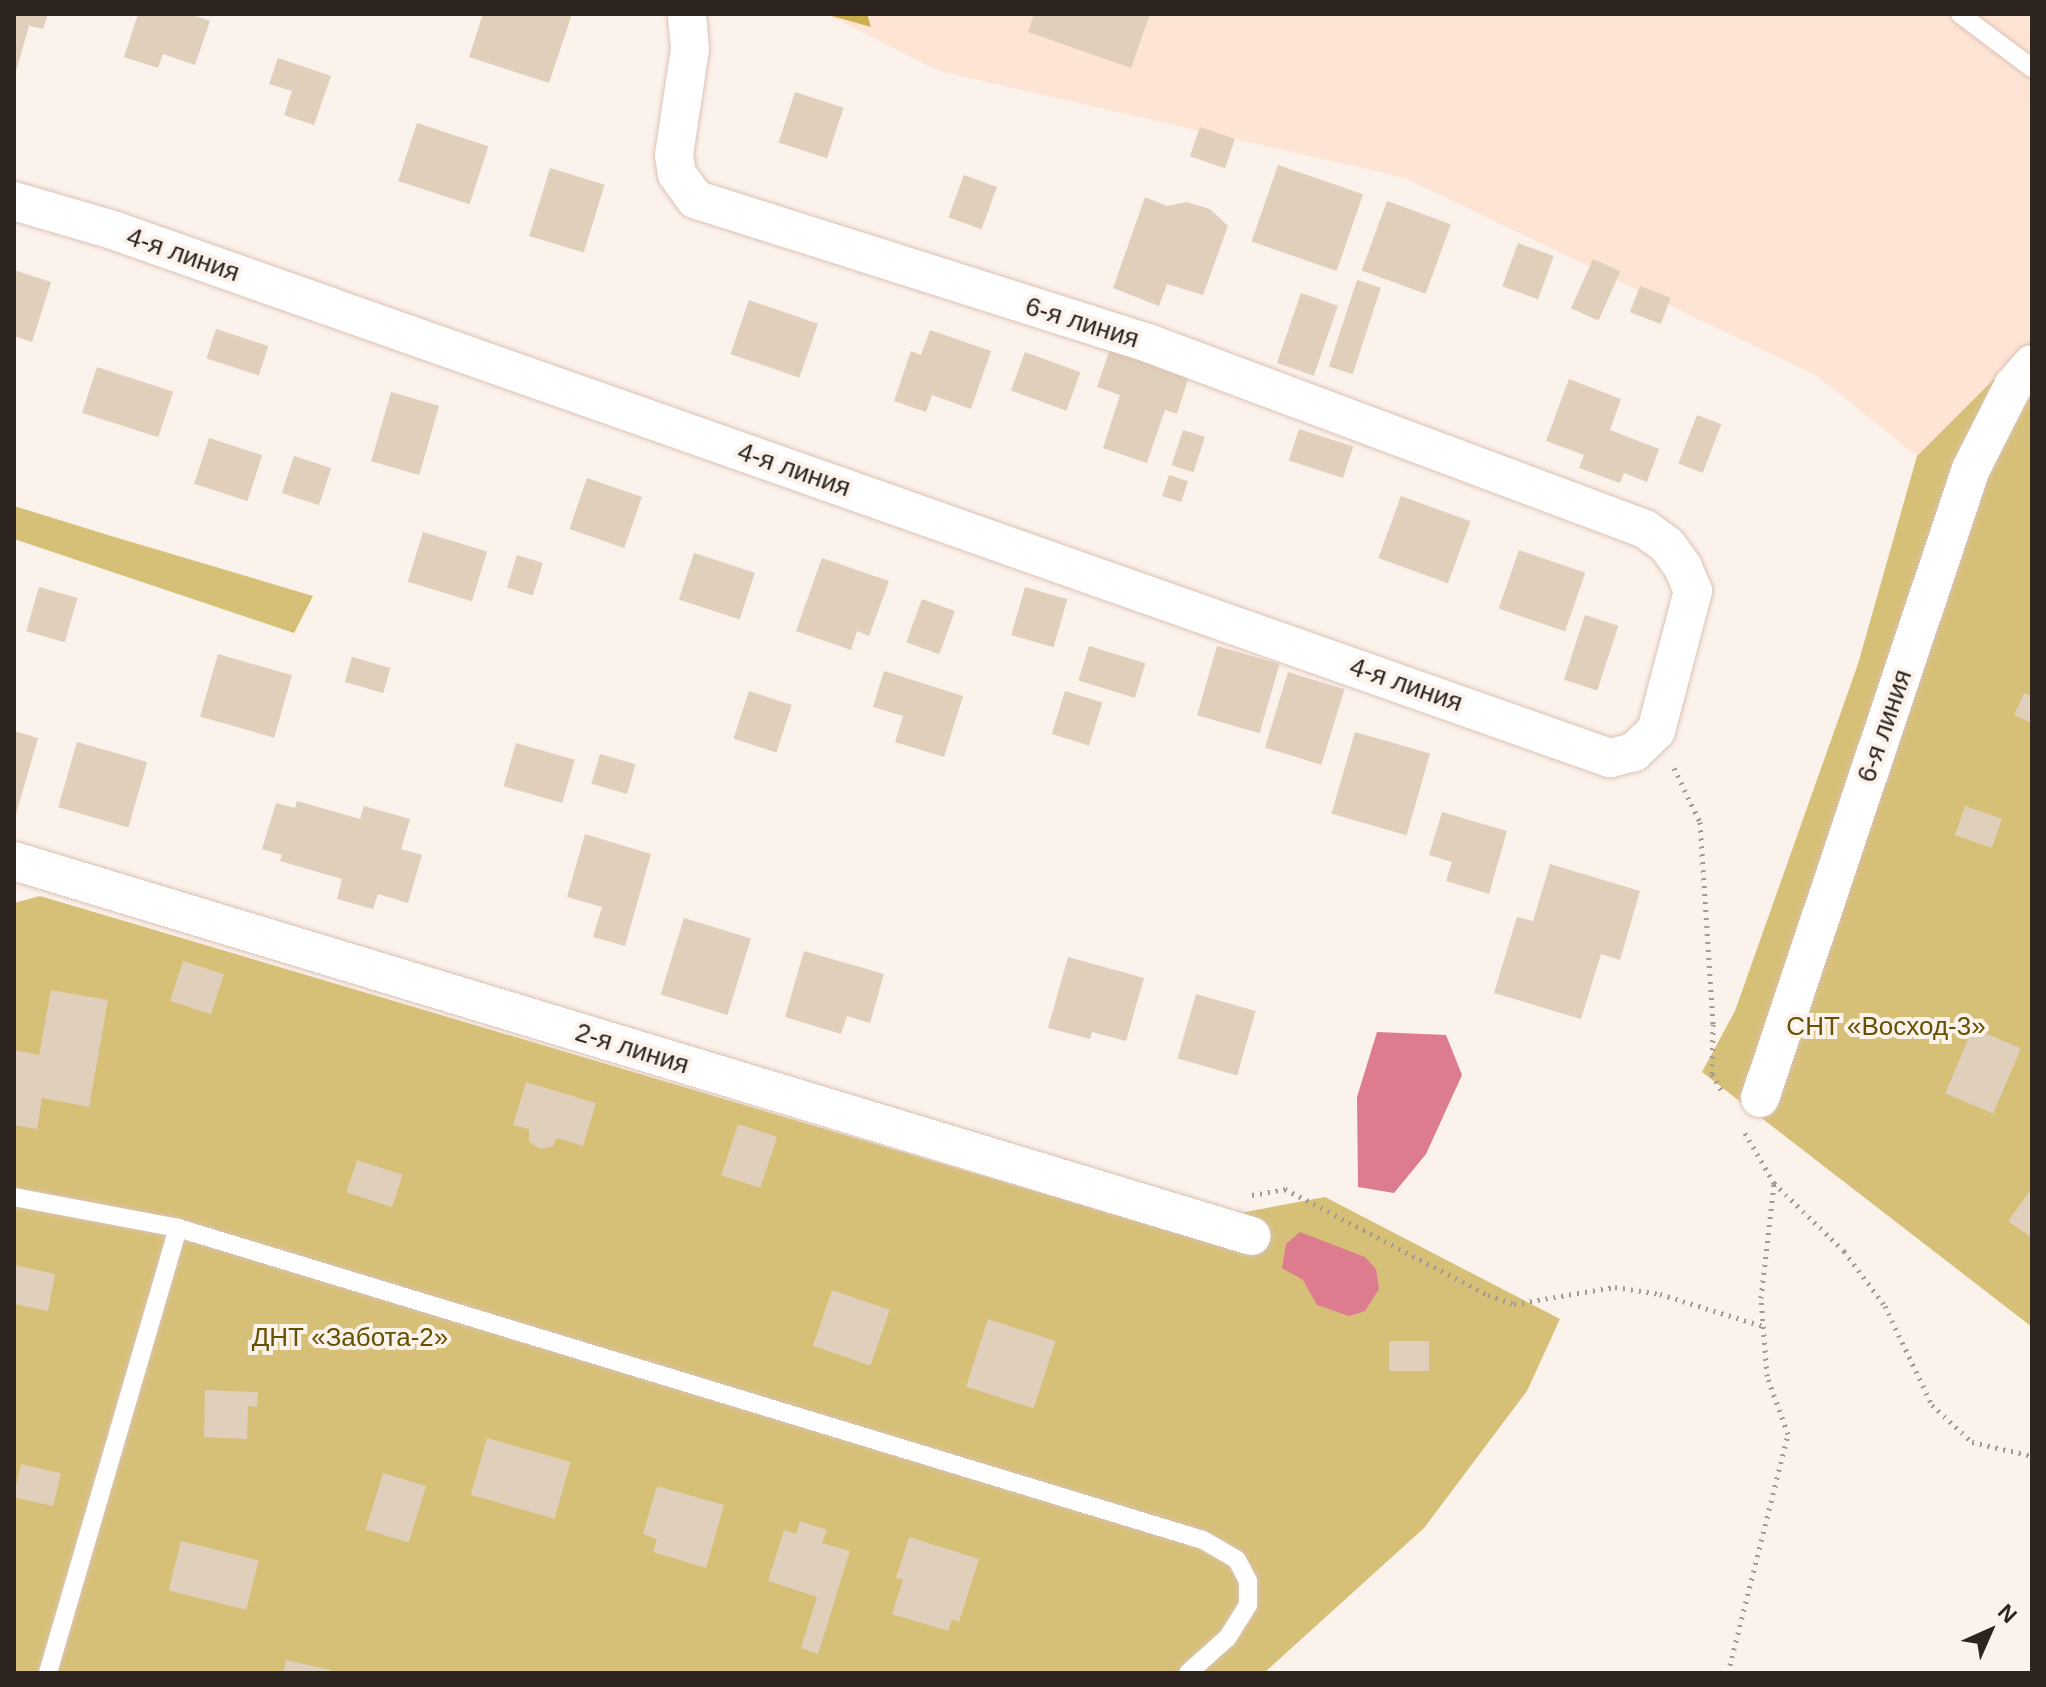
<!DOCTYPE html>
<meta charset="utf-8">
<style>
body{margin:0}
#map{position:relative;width:2046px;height:1687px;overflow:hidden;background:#fcf2ec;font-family:Arial,sans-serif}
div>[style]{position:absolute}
.built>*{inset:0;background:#fee4d5}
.green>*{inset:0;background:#d6c078}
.forest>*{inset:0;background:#ccaf4f}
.water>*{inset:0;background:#dc7c8e}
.building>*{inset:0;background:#e0cfba;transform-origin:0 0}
.path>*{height:5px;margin-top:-2.5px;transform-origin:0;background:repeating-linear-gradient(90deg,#a49a94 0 2px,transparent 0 8px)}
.roads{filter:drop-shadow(0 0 2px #dbc2b4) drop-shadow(0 0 2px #dbc2b4)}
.lane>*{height:18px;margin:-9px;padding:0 9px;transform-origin:9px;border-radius:9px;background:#fff}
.street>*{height:38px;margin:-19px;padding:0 19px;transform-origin:19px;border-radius:19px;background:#fff}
span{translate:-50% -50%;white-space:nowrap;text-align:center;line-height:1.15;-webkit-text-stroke:8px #fcf2ec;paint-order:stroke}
.street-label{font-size:26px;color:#2d241f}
.park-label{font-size:26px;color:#645101}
.frame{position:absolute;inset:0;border:16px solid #2d241f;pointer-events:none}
.north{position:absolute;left:1950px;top:1591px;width:80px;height:80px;-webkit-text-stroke:6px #fcf2ec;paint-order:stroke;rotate:45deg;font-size:22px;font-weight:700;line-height:32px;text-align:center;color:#2d241f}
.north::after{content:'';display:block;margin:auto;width:28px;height:36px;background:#2d241f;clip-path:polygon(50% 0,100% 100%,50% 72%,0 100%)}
</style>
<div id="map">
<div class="built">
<div style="clip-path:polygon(826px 14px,2032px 14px,2032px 341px,1917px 456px,1817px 376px,1405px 178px,939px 71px)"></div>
</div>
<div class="green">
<div style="clip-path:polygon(2032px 341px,2032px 1327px,1702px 1072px,1735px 1011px,1858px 664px,1917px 456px)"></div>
<div style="clip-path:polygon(14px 506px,108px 535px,313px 596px,294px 633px,14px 539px)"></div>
<div style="clip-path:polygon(40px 896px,1159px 1228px,1325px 1197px,1560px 1319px,1527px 1391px,1424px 1528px,1264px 1673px,14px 1673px,14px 903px)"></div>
</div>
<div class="forest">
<div style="clip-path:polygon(825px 14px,867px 14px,871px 27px)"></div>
</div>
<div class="water">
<div style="clip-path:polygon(1377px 1032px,1446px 1035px,1462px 1075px,1426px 1154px,1394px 1193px,1358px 1187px,1357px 1097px)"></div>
<div style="clip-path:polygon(1300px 1232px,1365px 1257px,1376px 1269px,1379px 1289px,1365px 1311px,1349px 1316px,1317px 1305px,1303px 1280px,1282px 1268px,1286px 1244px)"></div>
</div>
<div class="building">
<div style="clip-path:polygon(14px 14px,48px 14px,43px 29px,29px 26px,15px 75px)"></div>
<div style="clip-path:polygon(138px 14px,190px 14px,210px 21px,195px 65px,163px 54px,158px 68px,124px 57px)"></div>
<div style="clip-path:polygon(483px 14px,572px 14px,549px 83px,469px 57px)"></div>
<div style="clip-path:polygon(1034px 14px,1150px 14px,1131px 68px,1028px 32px)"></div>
<div style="clip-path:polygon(278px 58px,331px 76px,314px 125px,284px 115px,292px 91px,269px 84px)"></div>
<div style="left:795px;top:92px;width:51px;height:53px;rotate:18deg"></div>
<div style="left:417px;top:123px;width:75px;height:61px;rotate:18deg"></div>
<div style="left:1200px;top:127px;width:37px;height:31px;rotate:19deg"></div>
<div style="left:1278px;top:165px;width:90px;height:81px;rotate:19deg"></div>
<div style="left:550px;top:168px;width:57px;height:71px;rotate:17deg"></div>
<div style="left:964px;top:175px;width:35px;height:45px;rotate:20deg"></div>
<div style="clip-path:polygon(1145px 197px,1167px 206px,1186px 202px,1210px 209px,1228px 226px,1203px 295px,1167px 284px,1159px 306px,1113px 288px)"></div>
<div style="left:1387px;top:201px;width:68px;height:74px;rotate:20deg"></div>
<div style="left:1518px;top:243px;width:38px;height:46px;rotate:20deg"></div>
<div style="left:1593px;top:259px;width:30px;height:54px;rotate:24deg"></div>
<div style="clip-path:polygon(14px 270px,51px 282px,32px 342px,14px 336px)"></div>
<div style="left:1357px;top:280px;width:25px;height:91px;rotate:18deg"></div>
<div style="left:1640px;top:286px;width:33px;height:28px;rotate:21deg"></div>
<div style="left:1301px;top:293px;width:39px;height:74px;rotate:19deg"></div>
<div style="left:749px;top:300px;width:73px;height:57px;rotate:19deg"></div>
<div style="left:216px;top:329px;width:55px;height:31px;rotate:18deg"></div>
<div style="clip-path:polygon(930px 330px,991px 351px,971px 409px,932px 395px,926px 412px,894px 401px,911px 351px,921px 355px)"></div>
<div style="clip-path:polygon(1112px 343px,1191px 370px,1177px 414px,1165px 410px,1147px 463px,1103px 448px,1120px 395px,1097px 387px)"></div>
<div style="left:1025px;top:352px;width:59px;height:41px;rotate:20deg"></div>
<div style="left:97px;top:367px;width:80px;height:48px;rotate:18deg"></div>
<div style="clip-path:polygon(1569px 379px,1621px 399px,1610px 430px,1659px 449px,1647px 482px,1624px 473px,1620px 483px,1579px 468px,1584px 455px,1546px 441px)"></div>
<div style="left:391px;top:392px;width:50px;height:72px;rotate:16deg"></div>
<div style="left:1697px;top:415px;width:26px;height:52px;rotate:21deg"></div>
<div style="left:1299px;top:429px;width:57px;height:33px;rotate:18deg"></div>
<div style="left:1183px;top:430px;width:23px;height:37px;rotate:18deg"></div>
<div style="left:209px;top:438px;width:56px;height:48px;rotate:18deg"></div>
<div style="left:294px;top:456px;width:39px;height:39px;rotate:18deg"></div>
<div style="left:1169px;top:475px;width:20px;height:22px;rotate:18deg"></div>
<div style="left:587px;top:478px;width:58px;height:54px;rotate:19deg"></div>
<div style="left:1401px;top:496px;width:74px;height:66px;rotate:20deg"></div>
<div style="left:423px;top:532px;width:67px;height:52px;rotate:17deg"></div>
<div style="left:1519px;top:550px;width:70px;height:62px;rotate:19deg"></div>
<div style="left:694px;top:553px;width:64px;height:49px;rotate:18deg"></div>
<div style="left:517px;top:555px;width:27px;height:34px;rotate:17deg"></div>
<div style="clip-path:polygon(822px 558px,889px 581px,869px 636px,857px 631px,851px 650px,796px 631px)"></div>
<div style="left:39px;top:587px;width:40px;height:46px;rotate:16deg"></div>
<div style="left:1025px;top:587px;width:44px;height:50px;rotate:16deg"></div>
<div style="left:922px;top:599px;width:35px;height:46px;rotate:20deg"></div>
<div style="left:1585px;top:615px;width:35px;height:68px;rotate:18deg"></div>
<div style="left:1089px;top:646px;width:59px;height:36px;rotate:17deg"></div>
<div style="left:1217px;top:646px;width:65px;height:72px;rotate:16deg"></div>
<div style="left:218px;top:654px;width:77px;height:65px;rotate:16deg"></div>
<div style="left:352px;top:657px;width:40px;height:26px;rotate:16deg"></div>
<div style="clip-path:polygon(884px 671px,963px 696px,944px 757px,895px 742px,903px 716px,873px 707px)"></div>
<div style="left:1288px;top:672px;width:59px;height:79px;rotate:17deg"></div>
<div style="left:749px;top:691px;width:45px;height:50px;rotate:18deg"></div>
<div style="left:1065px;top:691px;width:39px;height:45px;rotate:17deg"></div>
<div style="clip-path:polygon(2024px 693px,2032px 696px,2032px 723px,2014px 715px)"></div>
<div style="clip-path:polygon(14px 731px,38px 738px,16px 814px,14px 813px)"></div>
<div style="left:1355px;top:732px;width:78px;height:85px;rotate:16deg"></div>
<div style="left:77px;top:742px;width:73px;height:68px;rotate:16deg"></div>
<div style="left:516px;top:743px;width:61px;height:45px;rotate:16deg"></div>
<div style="left:600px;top:754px;width:37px;height:31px;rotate:16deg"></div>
<div style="clip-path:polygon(297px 801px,360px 819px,364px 806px,410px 819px,401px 849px,422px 855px,408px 903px,378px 894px,373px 909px,337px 899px,342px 879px,280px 861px,282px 855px,262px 849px,276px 803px,295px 808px)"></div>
<div style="left:1965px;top:806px;width:39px;height:31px;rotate:19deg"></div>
<div style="clip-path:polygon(1442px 812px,1507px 831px,1489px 894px,1446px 881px,1452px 862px,1429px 855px)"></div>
<div style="clip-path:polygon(585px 834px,651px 854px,625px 946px,593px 937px,602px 907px,567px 897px)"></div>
<div style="clip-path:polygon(1550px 864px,1640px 891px,1620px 960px,1601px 954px,1581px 1019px,1494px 993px,1517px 917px,1533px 921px)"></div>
<div style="left:684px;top:918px;width:70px;height:80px;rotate:17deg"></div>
<div style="clip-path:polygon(804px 951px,884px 974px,870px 1023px,847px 1016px,841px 1034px,785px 1017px)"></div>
<div style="clip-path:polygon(1068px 957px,1144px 978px,1126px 1041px,1092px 1032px,1090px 1039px,1048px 1028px)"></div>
<div style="left:183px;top:961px;width:43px;height:42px;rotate:18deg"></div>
<div style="clip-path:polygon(51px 990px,108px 1000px,89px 1107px,42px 1098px,37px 1129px,14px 1125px,14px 1050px,39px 1055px)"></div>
<div style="left:1196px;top:994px;width:62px;height:67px;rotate:16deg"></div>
<div style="left:1973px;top:1028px;width:52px;height:71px;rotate:23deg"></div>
<div style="clip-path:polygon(526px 1082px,596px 1103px,583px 1146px,557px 1138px,553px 1146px,541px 1149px,529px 1142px,529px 1129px,513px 1125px)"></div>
<div style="left:738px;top:1124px;width:41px;height:54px;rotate:18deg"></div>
<div style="left:357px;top:1160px;width:48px;height:34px;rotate:18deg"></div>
<div style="clip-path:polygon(2030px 1191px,2032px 1193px,2032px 1238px,2008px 1221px)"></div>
<div style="clip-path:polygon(14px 1265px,55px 1274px,48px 1311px,14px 1304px)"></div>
<div style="left:832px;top:1290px;width:61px;height:59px;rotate:19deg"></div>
<div style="left:988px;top:1319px;width:71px;height:71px;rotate:18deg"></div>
<div style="left:1429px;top:1341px;width:30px;height:40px;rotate:90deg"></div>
<div style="clip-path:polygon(205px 1390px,258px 1392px,257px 1407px,248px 1406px,247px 1439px,204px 1437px)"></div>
<div style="left:487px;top:1438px;width:87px;height:59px;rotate:16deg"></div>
<div style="left:21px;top:1464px;width:41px;height:34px;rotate:13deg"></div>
<div style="left:383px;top:1473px;width:45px;height:59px;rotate:17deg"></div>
<div style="clip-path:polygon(657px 1486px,724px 1505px,706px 1568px,653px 1552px,657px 1539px,643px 1534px)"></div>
<div style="clip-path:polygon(800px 1521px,827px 1530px,822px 1543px,850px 1551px,818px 1654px,801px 1648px,817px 1597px,768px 1581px,784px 1530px,796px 1534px)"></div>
<div style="clip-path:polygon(909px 1537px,979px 1559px,959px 1622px,952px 1619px,948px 1631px,892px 1614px,903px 1580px,896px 1578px)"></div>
<div style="left:181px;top:1541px;width:80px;height:51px;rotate:14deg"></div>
<div style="clip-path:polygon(286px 1660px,331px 1670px,330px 1673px,283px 1673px)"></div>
</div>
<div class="path">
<div style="left:1674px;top:768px;width:60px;rotate:64.3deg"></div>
<div style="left:1700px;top:822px;width:202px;rotate:86.3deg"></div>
<div style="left:1713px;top:1024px;width:50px;rotate:91.1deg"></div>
<div style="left:1712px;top:1074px;width:22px;rotate:60deg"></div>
<div style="left:1745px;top:1133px;width:58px;rotate:59.9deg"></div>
<div style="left:1774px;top:1183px;width:98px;rotate:44.2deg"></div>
<div style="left:1844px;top:1251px;width:69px;rotate:53.3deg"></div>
<div style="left:1885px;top:1306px;width:110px;rotate:64.6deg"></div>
<div style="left:1932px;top:1405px;width:54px;rotate:42.8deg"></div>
<div style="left:1972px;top:1442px;width:62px;rotate:13.1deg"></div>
<div style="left:1252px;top:1195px;width:34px;rotate:-10deg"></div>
<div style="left:1285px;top:1189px;width:229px;rotate:27.6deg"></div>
<div style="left:1488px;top:1295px;width:28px;rotate:19deg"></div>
<div style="left:1514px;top:1304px;width:102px;rotate:-9.6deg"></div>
<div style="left:1615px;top:1287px;width:46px;rotate:8.8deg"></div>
<div style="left:1660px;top:1294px;width:108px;rotate:17.3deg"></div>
<div style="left:1728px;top:1673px;width:246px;rotate:-75.9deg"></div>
<div style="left:1788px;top:1434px;width:62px;rotate:-109.9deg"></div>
<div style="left:1767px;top:1376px;width:78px;rotate:-94.4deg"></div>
<div style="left:1761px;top:1298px;width:115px;rotate:-83.5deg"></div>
</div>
<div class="roads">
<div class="lane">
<div style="left:1960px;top:14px;width:90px;rotate:36.9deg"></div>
<div style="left:14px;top:1197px;width:167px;rotate:10.7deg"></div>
<div style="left:178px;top:1228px;width:464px;rotate:106.3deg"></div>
<div style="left:178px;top:1228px;width:1071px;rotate:16.93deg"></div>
<div style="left:1203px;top:1540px;width:39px;rotate:30deg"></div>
<div style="left:1237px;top:1560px;width:24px;rotate:62deg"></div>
<div style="left:1248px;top:1581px;width:24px;rotate:90deg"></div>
<div style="left:1248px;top:1605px;width:39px;rotate:122deg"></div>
<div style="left:1227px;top:1638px;width:52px;rotate:138.1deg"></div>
</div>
<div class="street">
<div style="left:14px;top:201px;width:100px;rotate:16.3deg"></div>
<div style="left:110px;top:229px;width:1591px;rotate:19.43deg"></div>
<div style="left:1610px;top:758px;width:25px;rotate:-14deg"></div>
<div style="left:1634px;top:752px;width:30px;rotate:-44deg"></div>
<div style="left:1656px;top:731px;width:145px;rotate:-75.2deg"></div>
<div style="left:1693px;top:591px;width:26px;rotate:-113deg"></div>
<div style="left:1683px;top:567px;width:27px;rotate:-126deg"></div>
<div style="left:1667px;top:545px;width:27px;rotate:-144deg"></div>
<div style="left:1645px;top:529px;width:531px;rotate:-159.48deg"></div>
<div style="left:1148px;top:343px;width:475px;rotate:-162.4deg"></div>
<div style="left:695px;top:199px;width:31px;rotate:-126deg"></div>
<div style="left:677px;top:174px;width:19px;rotate:-99deg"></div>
<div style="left:674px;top:155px;width:107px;rotate:-81.4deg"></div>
<div style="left:690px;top:49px;width:35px;rotate:-95deg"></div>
<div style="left:14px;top:861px;width:1293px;rotate:16.86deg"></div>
<div style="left:1760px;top:1098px;width:663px;rotate:-71.46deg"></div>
<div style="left:1971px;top:469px;width:93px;rotate:-63.2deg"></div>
<div style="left:2013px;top:386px;width:29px;rotate:-49deg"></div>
</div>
</div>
<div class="street-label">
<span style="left:183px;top:255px;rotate:19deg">4-я линия</span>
<span style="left:1082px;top:323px;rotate:17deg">6-я линия</span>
<span style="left:794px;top:470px;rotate:19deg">4-я линия</span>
<span style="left:1406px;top:685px;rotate:19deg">4-я линия</span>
<span style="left:1885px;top:726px;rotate:-71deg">6-я линия</span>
<span style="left:632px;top:1049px;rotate:17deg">2-я линия</span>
</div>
<div class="park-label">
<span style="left:1886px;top:1027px">СНТ «Восход-3»</span>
<span style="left:350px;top:1338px">ДНТ «Забота-2»</span>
</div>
<div class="frame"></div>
<div class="north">N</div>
</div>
